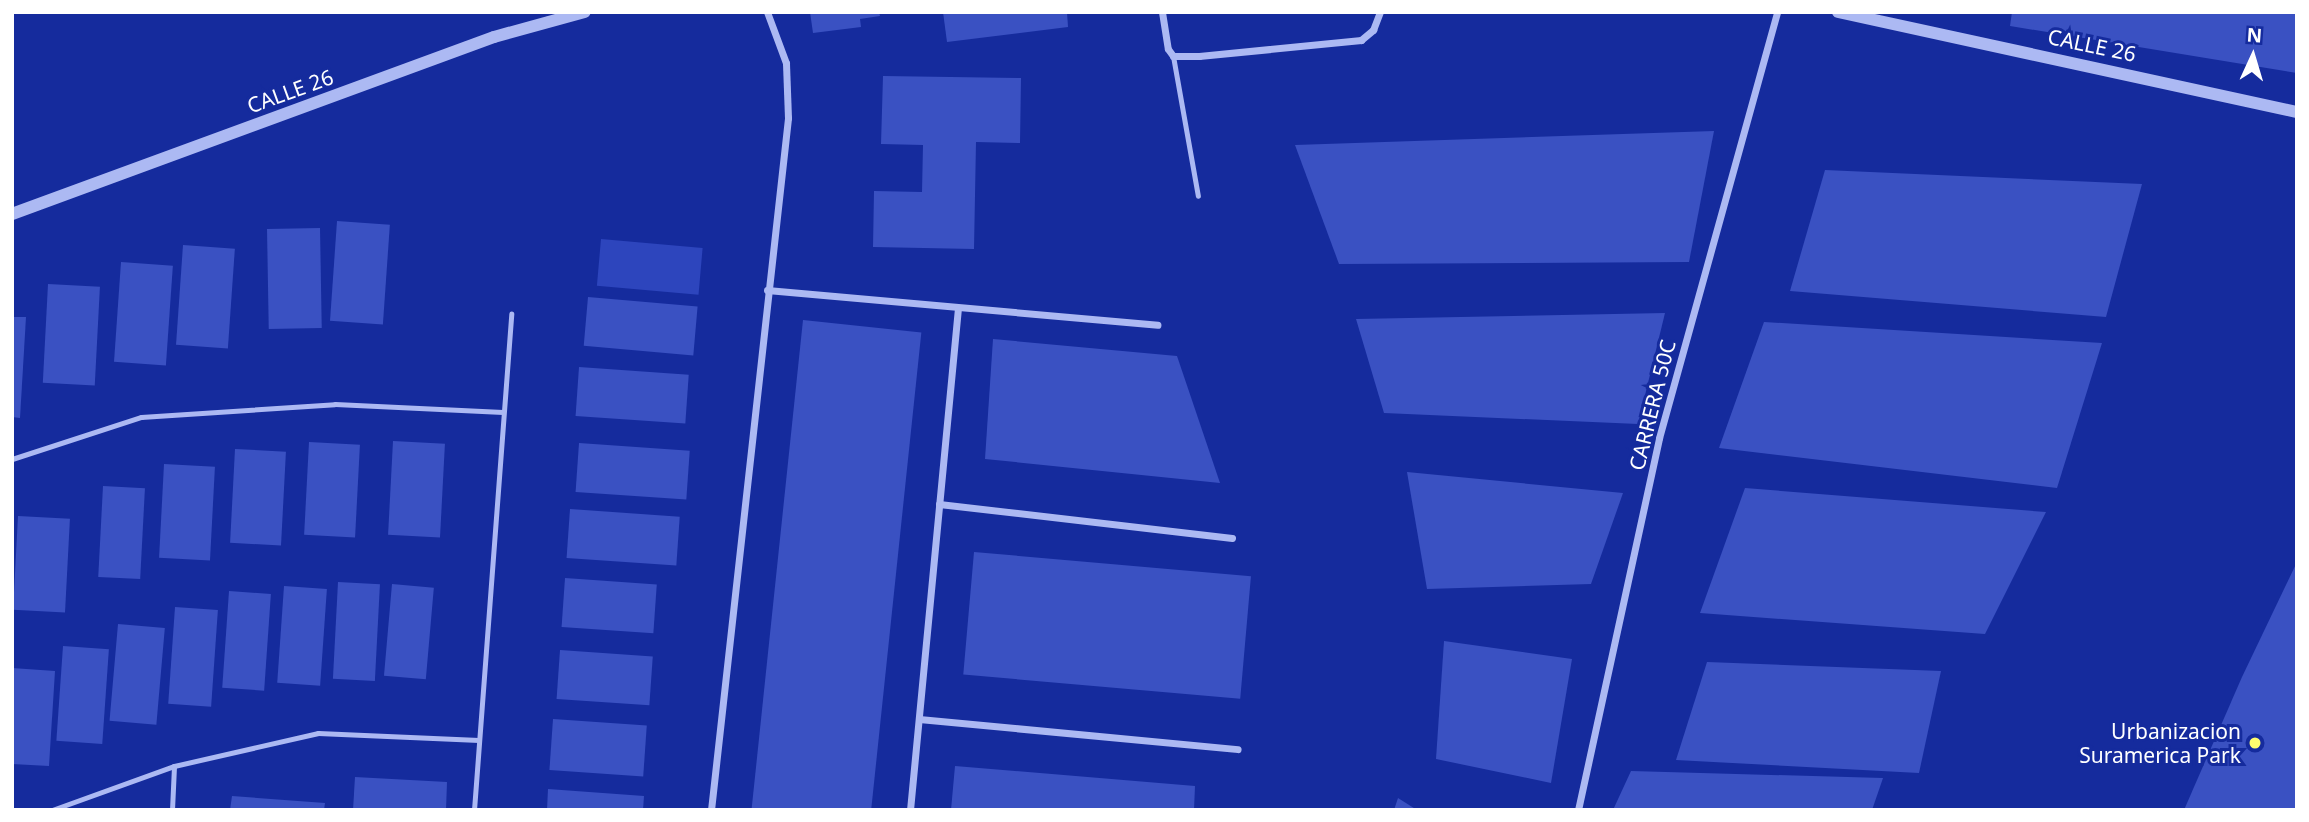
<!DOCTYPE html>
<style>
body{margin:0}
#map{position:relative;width:2309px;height:822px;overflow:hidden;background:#152b9d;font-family:"Noto Sans",sans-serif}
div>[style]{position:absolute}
.green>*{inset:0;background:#2d45bd;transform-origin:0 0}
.building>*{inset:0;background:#3a51c2;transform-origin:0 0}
.service>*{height:5px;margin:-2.5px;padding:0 2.5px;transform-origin:2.5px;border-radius:2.5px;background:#acb9f3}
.minor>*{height:7px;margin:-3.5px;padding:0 3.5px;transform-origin:3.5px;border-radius:3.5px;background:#acb9f3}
.tertiary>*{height:12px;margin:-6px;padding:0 6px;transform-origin:6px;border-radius:6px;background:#acb9f3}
.dots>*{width:19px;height:19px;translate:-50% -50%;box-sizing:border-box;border:4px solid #152b9d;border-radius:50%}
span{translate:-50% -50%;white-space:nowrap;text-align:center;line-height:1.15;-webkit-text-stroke:6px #152b9d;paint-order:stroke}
.street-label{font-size:21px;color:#fff}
.poi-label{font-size:21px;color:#fff}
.right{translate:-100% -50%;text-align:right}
.frame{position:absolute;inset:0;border:14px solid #fff;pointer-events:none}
.north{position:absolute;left:2218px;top:21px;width:70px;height:70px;-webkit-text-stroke:5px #152b9d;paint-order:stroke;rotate:4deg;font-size:19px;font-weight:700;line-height:28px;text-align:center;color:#fff}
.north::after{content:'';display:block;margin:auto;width:24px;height:32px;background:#fff;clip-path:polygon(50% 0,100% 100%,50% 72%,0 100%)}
</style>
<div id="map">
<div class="green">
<div style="left:601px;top:239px;width:102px;height:47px;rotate:5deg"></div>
</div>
<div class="building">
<div style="clip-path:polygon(810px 12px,879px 12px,880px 16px,860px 19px,861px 27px,813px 33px)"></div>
<div style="clip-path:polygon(943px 12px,1067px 12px,1068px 27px,947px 42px)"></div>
<div style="clip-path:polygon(2012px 12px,2297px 12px,2297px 73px,2010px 26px)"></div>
<div style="clip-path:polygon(883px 76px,1021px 78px,1020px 143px,976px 142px,974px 249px,873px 247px,874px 191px,922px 192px,923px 145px,881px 144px)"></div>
<div style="clip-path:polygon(1714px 131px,1689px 262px,1339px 264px,1295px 145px)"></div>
<div style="clip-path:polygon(1825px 170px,2142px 184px,2106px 317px,1790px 291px)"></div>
<div style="left:337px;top:221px;width:53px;height:100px;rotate:4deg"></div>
<div style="left:320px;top:228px;width:100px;height:53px;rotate:89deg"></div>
<div style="left:183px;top:245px;width:52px;height:100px;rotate:4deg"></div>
<div style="left:121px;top:262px;width:52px;height:100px;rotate:4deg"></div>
<div style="left:48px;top:284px;width:52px;height:99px;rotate:3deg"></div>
<div style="left:588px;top:297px;width:110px;height:49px;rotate:5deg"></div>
<div style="clip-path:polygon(1665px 313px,1638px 424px,1384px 413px,1356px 319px)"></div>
<div style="clip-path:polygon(12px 317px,26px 317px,20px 418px,12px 417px)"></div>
<div style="left:803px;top:320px;width:119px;height:493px;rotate:6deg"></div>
<div style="clip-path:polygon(1764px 322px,2102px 343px,2057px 488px,1719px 448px)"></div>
<div style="clip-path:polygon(993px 339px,1177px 356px,1220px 483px,985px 459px)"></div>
<div style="left:579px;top:367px;width:110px;height:49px;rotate:4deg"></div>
<div style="left:393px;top:441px;width:52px;height:94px;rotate:3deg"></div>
<div style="left:309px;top:442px;width:51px;height:93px;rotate:3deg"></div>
<div style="left:579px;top:443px;width:111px;height:49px;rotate:4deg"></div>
<div style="left:235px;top:449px;width:51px;height:94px;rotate:3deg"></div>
<div style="left:164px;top:464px;width:51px;height:94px;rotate:3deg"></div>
<div style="clip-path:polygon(1407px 472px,1623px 493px,1591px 584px,1427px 589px)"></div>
<div style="left:103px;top:486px;width:42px;height:91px;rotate:3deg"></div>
<div style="clip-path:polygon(1745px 488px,2046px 512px,1985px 634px,1700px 613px)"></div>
<div style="left:570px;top:509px;width:110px;height:49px;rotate:4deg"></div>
<div style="left:18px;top:516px;width:52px;height:94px;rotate:3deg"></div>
<div style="left:974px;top:552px;width:278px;height:123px;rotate:5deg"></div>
<div style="clip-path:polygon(2297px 562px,2297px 810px,2184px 810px,2242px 677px)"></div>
<div style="left:565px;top:578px;width:92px;height:49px;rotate:4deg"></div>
<div style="left:338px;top:582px;width:42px;height:97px;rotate:3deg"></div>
<div style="left:392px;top:584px;width:42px;height:92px;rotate:5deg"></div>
<div style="left:284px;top:586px;width:43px;height:97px;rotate:4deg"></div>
<div style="left:229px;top:591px;width:42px;height:97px;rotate:4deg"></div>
<div style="left:175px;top:607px;width:43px;height:97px;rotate:4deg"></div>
<div style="left:118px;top:624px;width:47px;height:97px;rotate:5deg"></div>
<div style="clip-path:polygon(1444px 641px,1572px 659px,1551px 783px,1436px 759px)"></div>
<div style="left:63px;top:646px;width:46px;height:95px;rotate:4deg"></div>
<div style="left:560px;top:650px;width:93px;height:49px;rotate:4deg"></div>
<div style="clip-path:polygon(1707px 662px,1941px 671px,1919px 773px,1676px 760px)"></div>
<div style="clip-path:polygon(12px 668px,55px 671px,49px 766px,12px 764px)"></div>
<div style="left:553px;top:719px;width:94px;height:51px;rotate:4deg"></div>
<div style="clip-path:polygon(955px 766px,1195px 786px,1194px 810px,951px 810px)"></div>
<div style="clip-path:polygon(1631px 771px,1883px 778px,1872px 810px,1613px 810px)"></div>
<div style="clip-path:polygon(355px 777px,447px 782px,446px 810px,353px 810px)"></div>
<div style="clip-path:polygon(548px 789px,644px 796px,643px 810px,547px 810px)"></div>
<div style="clip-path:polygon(232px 796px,325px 803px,324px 810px,230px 810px)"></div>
<div style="clip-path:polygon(1398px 798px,1417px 810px,1394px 810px)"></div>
</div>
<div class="service">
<div style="left:1173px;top:56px;width:142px;rotate:79.9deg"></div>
<div style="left:12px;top:459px;width:136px;rotate:-18deg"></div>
<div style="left:141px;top:417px;width:194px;rotate:-3.8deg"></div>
<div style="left:335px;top:404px;width:168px;rotate:2.7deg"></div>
<div style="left:52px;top:810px;width:130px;rotate:-19.8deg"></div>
<div style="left:174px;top:766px;width:148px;rotate:-12.9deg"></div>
<div style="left:318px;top:733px;width:161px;rotate:2.5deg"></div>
<div style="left:172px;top:810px;width:44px;rotate:-87.4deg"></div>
<div style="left:474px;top:810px;width:498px;rotate:-85.7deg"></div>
</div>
<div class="minor">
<div style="left:1162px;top:12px;width:37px;rotate:81deg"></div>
<div style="left:1168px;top:49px;width:9px;rotate:54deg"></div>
<div style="left:1173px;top:56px;width:26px"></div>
<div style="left:1199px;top:56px;width:163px;rotate:-5.6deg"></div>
<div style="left:1361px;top:40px;width:16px;rotate:-40deg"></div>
<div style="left:1373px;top:30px;width:19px;rotate:-69deg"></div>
<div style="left:767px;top:290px;width:392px;rotate:5.1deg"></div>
<div style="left:939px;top:504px;width:295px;rotate:6.6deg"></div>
<div style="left:919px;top:719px;width:320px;rotate:5.4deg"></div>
<div style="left:711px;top:810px;width:696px;rotate:-83.65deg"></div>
<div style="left:788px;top:118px;width:55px;rotate:-92.1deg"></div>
<div style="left:786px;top:63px;width:54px;rotate:-110.4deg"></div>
<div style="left:910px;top:810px;width:504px;rotate:-84.54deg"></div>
<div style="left:1578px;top:810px;width:381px;rotate:-77.7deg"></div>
<div style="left:1659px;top:438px;width:442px;rotate:-74.5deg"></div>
</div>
<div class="tertiary">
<div style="left:1838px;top:12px;width:470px;rotate:12.3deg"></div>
<div style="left:12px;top:214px;width:513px;rotate:-20.16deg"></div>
<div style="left:494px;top:37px;width:94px;rotate:-15.4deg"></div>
</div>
<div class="dots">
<div style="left:2255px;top:743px;background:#fffd6e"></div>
</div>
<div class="street-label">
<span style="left:2092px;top:45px;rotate:12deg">CALLE 26</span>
<span style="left:290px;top:91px;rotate:-20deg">CALLE 26</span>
<span style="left:1652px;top:405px;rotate:-76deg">CARRERA 50C</span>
</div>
<div class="poi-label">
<span class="right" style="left:2241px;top:743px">Urbanizacion<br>Suramerica Park</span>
</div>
<div class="frame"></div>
<div class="north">N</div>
</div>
